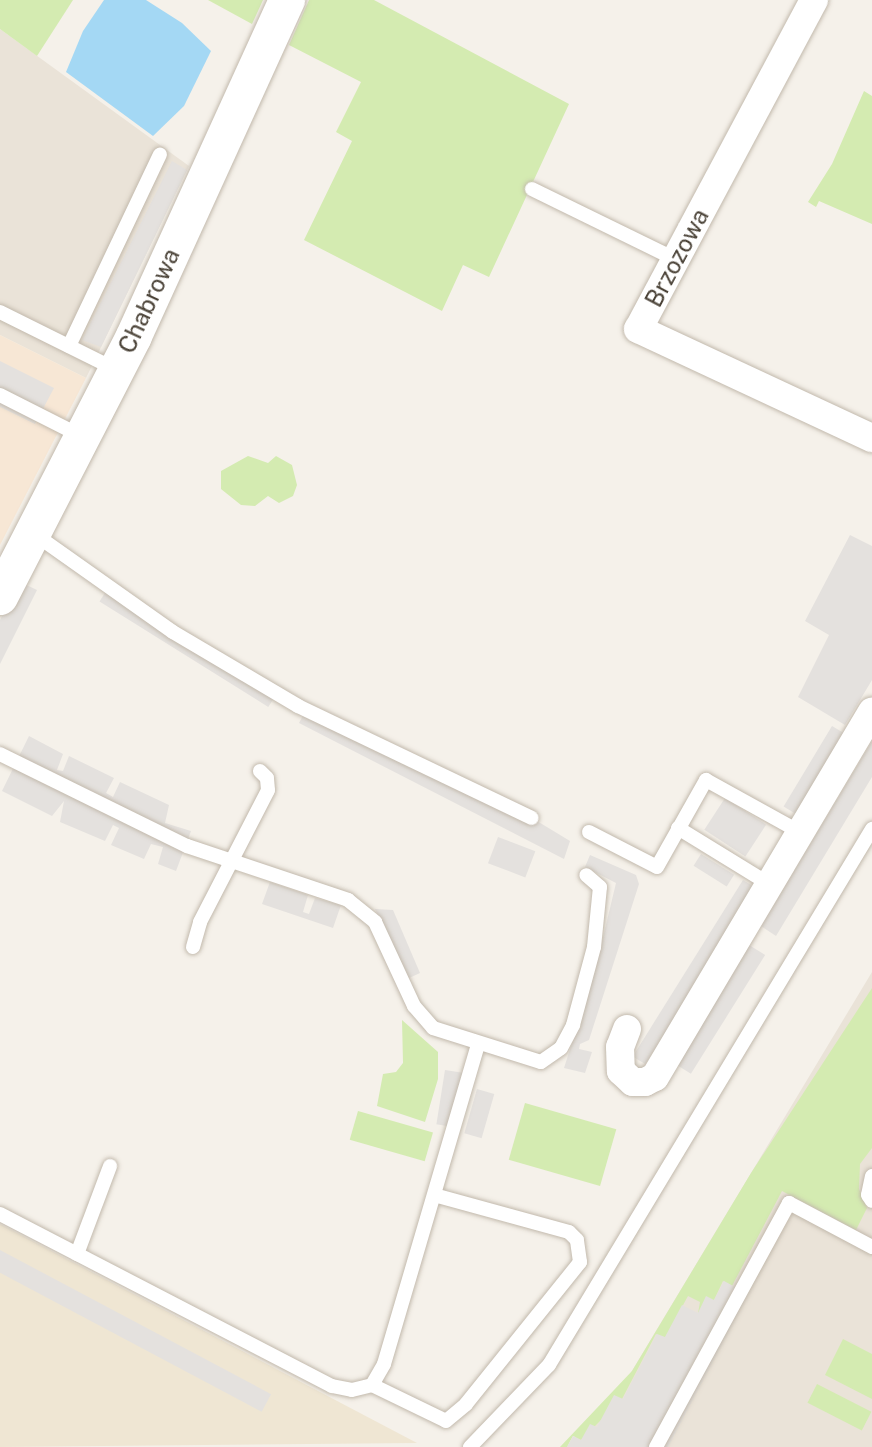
<!DOCTYPE html>
<style>
body{margin:0}
#map{position:relative;width:872px;height:1447px;overflow:hidden;background:#f5f1ea;font-family:"Public Sans",sans-serif}
div>[style]{position:absolute}
.residential>*{inset:0;background:#eae3d8}
.commercial>*{inset:0;background:#f7e7d5}
.education>*{inset:0;background:#efe6d3}
.green>*{inset:0;background:#d4ebb1;transform-origin:0 0}
.parking>*{inset:0;background:#e4e1de;transform-origin:0 0}
.water>*{inset:0;background:#a4d8f4}
.roads{filter:drop-shadow(0 0 2px #c2b9ac) drop-shadow(0 0 2px #c2b9ac)}
.service>*{height:14px;margin:-7px;padding:0 7px;transform-origin:7px;border-radius:7px;background:#fff}
.minor>*{height:28px;margin:-14px;padding:0 14px;transform-origin:14px;border-radius:14px;background:#fff}
.tertiary>*{height:36px;margin:-18px;padding:0 18px;transform-origin:18px;border-radius:18px;background:#fff}
span{translate:-50% -50%;white-space:nowrap;text-align:center;line-height:1.15;-webkit-text-stroke:8px #fff;paint-order:stroke}
.street-label{font-size:24px;color:#4a4237}
</style>
<div id="map">
<div class="residential">
<div style="clip-path:polygon(0 29px,189px 166px,86px 378px,0 335px)"></div>
<div style="clip-path:polygon(872px 972px,872px 1447px,566px 1447px,618px 1394px)"></div>
</div>
<div class="commercial">
<div style="clip-path:polygon(0 335px,86px 378px,0 545px)"></div>
</div>
<div class="education">
<div style="clip-path:polygon(0 1224px,172px 1314px,417px 1443px,0 1447px)"></div>
</div>
<div class="green">
<div style="clip-path:polygon(0 0,73px 0,37px 56px,0 29px)"></div>
<div style="clip-path:polygon(208px 0,263px 0,252px 24px)"></div>
<div style="clip-path:polygon(309px 0,374px 0,569px 104px,489px 277px,463px 265px,442px 311px,304px 240px,352px 141px,336px 132px,361px 82px,289px 45px)"></div>
<div style="clip-path:polygon(864px 91px,872px 96px,872px 224px,819px 201px,816px 207px,808px 202px,832px 164px)"></div>
<div style="clip-path:polygon(248px 456px,268px 463px,276px 456px,292px 465px,297px 485px,293px 496px,279px 503px,268px 496px,255px 506px,241px 505px,221px 489px,221px 471px)"></div>
<div style="clip-path:polygon(872px 988px,872px 1148px,860px 1164px,859px 1189px,867px 1208px,856px 1230px,782px 1191px,732px 1286px,723px 1281px,714px 1300px,698px 1313px,700px 1302px,688px 1296px,665px 1338px,656px 1334px,622px 1399px,581px 1440px,573px 1436px,567px 1447px,560px 1447px,632px 1371px,751px 1173px)"></div>
<div style="clip-path:polygon(402px 1020px,438px 1052px,438px 1079px,425px 1122px,377px 1106px,383px 1074px,396px 1072px,403px 1063px)"></div>
<div style="left:525px;top:1103px;width:95px;height:59px;rotate:16deg"></div>
<div style="left:358px;top:1111px;width:78px;height:30px;rotate:16deg"></div>
<div style="clip-path:polygon(843px 1339px,872px 1354px,872px 1399px,825px 1375px)"></div>
<div style="left:817px;top:1384px;width:61px;height:21px;rotate:27deg"></div>
</div>
<div class="parking">
<div style="clip-path:polygon(172px 161px,187px 170px,101px 347px,82px 340px)"></div>
<div style="clip-path:polygon(0 361px,54px 388px,35px 424px,0 407px)"></div>
<div style="clip-path:polygon(850px 535px,872px 546px,872px 680px,845px 725px,798px 697px,829px 635px,805px 621px)"></div>
<div style="clip-path:polygon(20px 582px,37px 590px,0 664px,0 620px)"></div>
<div style="left:108px;top:588px;width:199px;height:16px;rotate:32deg"></div>
<div style="clip-path:polygon(306px 710px,532px 818px,570px 841px,564px 859px,299px 723px)"></div>
<div style="left:832px;top:726px;width:17px;height:94px;rotate:31deg"></div>
<div style="clip-path:polygon(29px 736px,63px 754px,57px 770px,63px 771px,69px 756px,114px 778px,106px 793px,113px 797px,120px 782px,169px 805px,165px 823px,191px 831px,176px 871px,158px 864px,163px 847px,151px 844px,144px 859px,111px 845px,119px 828px,113px 825px,105px 841px,60px 822px,64px 801px,52px 816px,2px 791px)"></div>
<div style="clip-path:polygon(872px 741px,872px 777px,776px 936px,761px 926px)"></div>
<div style="left:725px;top:798px;width:49px;height:38px;rotate:33deg"></div>
<div style="left:498px;top:837px;width:40px;height:28px;rotate:21deg"></div>
<div style="left:701px;top:854px;width:39px;height:14px;rotate:32deg"></div>
<div style="clip-path:polygon(590px 855px,636px 875px,639px 884px,589px 1040px,580px 1044px,579px 1049px,592px 1052px,585px 1073px,564px 1068px,595px 971px,616px 883px,585px 867px)"></div>
<div style="left:743px;top:880px;width:15px;height:208px;rotate:32deg"></div>
<div style="clip-path:polygon(270px 882px,308px 895px,303px 912px,309px 914px,315px 898px,341px 905px,333px 928px,262px 904px)"></div>
<div style="clip-path:polygon(375px 909px,393px 910px,420px 973px,407px 979px)"></div>
<div style="left:749px;top:945px;width:19px;height:140px;rotate:32deg"></div>
<div style="left:445px;top:1070px;width:18px;height:55px;rotate:9deg"></div>
<div style="left:477px;top:1089px;width:18px;height:46px;rotate:16deg"></div>
<div style="left:0;top:1250px;width:307px;height:20px;rotate:28deg"></div>
<div style="clip-path:polygon(724px 1281px,748px 1294px,668px 1447px,567px 1447px,573px 1436px,581px 1440px,590px 1424px,597px 1427px,614px 1395px,623px 1399px,657px 1334px,665px 1337px,682px 1305px,698px 1313px,706px 1296px,714px 1300px)"></div>
</div>
<div class="water">
<div style="clip-path:polygon(104px 0,146px 0,182px 23px,211px 51px,184px 106px,153px 136px,66px 72px,83px 31px)"></div>
</div>
<div class="roads">
<div class="service">
<div style="left:532px;top:189px;width:161px;rotate:26.1deg"></div>
<div style="left:0;top:312px;width:131px;rotate:26.4deg"></div>
<div style="left:69px;top:346px;width:212px;rotate:-64.6deg"></div>
<div style="left:0;top:395px;width:93px;rotate:26.8deg"></div>
<div style="left:33px;top:533px;width:171px;rotate:35.3deg"></div>
<div style="left:173px;top:632px;width:145px;rotate:30.6deg"></div>
<div style="left:298px;top:706px;width:259px;rotate:25.6deg"></div>
<div style="left:0;top:754px;width:208px;rotate:26.2deg"></div>
<div style="left:187px;top:846px;width:170px;rotate:18.5deg"></div>
<div style="left:348px;top:900px;width:35px;rotate:39deg"></div>
<div style="left:375px;top:922px;width:93px;rotate:65.1deg"></div>
<div style="left:414px;top:1006px;width:29px;rotate:49deg"></div>
<div style="left:433px;top:1028px;width:113px;rotate:17.5deg"></div>
<div style="left:541px;top:1062px;width:24px;rotate:-35deg"></div>
<div style="left:561px;top:1048px;width:26px;rotate:-62deg"></div>
<div style="left:573px;top:1025px;width:81px;rotate:-74.9deg"></div>
<div style="left:594px;top:947px;width:60px;rotate:-84.3deg"></div>
<div style="left:600px;top:887px;width:18px;rotate:-139deg"></div>
<div style="left:678px;top:828px;width:107px;rotate:31.6deg"></div>
<div style="left:589px;top:832px;width:76px;rotate:27.2deg"></div>
<div style="left:657px;top:867px;width:100px;rotate:-60.6deg"></div>
<div style="left:706px;top:780px;width:107px;rotate:29deg"></div>
<div style="left:193px;top:947px;width:26px;rotate:-74deg"></div>
<div style="left:200px;top:922px;width:148px;rotate:-62.7deg"></div>
<div style="left:268px;top:790px;width:12px;rotate:-95deg"></div>
<div style="left:267px;top:778px;width:10px;rotate:-135deg"></div>
<div style="left:872px;top:1176px;width:19px;rotate:102deg"></div>
<div style="left:868px;top:1195px;width:7px;rotate:56deg"></div>
<div style="left:0;top:1214px;width:374px;rotate:27.4deg"></div>
<div style="left:332px;top:1386px;width:20px;rotate:11deg"></div>
<div style="left:352px;top:1390px;width:21px;rotate:-14deg"></div>
<div style="left:372px;top:1385px;width:24px;rotate:-60deg"></div>
<div style="left:384px;top:1364px;width:333px;rotate:-73.6deg"></div>
<div style="left:77px;top:1254px;width:94px;rotate:-69.4deg"></div>
<div style="left:372px;top:1385px;width:82px;rotate:25.9deg"></div>
<div style="left:446px;top:1421px;width:26px;rotate:-40deg"></div>
<div style="left:466px;top:1404px;width:182px;rotate:-51.2deg"></div>
<div style="left:580px;top:1262px;width:22px;rotate:-98deg"></div>
<div style="left:577px;top:1240px;width:11px;rotate:-135deg"></div>
<div style="left:569px;top:1232px;width:137px;rotate:-164.7deg"></div>
<div style="left:470px;top:1447px;width:114px;rotate:-46.1deg"></div>
<div style="left:549px;top:1365px;width:626px;rotate:-58.93deg"></div>
<div style="left:656px;top:1447px;width:278px;rotate:-61.4deg"></div>
<div style="left:789px;top:1203px;width:94px;rotate:27.9deg"></div>
</div>
<div class="minor">
<div style="left:814px;top:0;width:373px;rotate:118.1deg"></div>
<div style="left:638px;top:329px;width:258px;rotate:25deg"></div>
<div style="left:627px;top:1029px;width:19px;rotate:111deg"></div>
<div style="left:620px;top:1047px;width:24px;rotate:88deg"></div>
<div style="left:621px;top:1071px;width:16px;rotate:43deg"></div>
<div style="left:633px;top:1082px;width:12px"></div>
<div style="left:645px;top:1082px;width:11px;rotate:-27deg"></div>
<div style="left:655px;top:1077px;width:425px;rotate:-59.3deg"></div>
</div>
<div class="tertiary">
<div style="left:0;top:597px;width:293px;rotate:-62.8deg"></div>
<div style="left:134px;top:336px;width:369px;rotate:-65.5deg"></div>
</div>
</div>
<div class="street-label">
<span style="left:677px;top:258px;rotate:-62deg">Brzozowa</span>
<span style="left:149px;top:301px;rotate:-65deg">Chabrowa</span>
</div>
</div>
